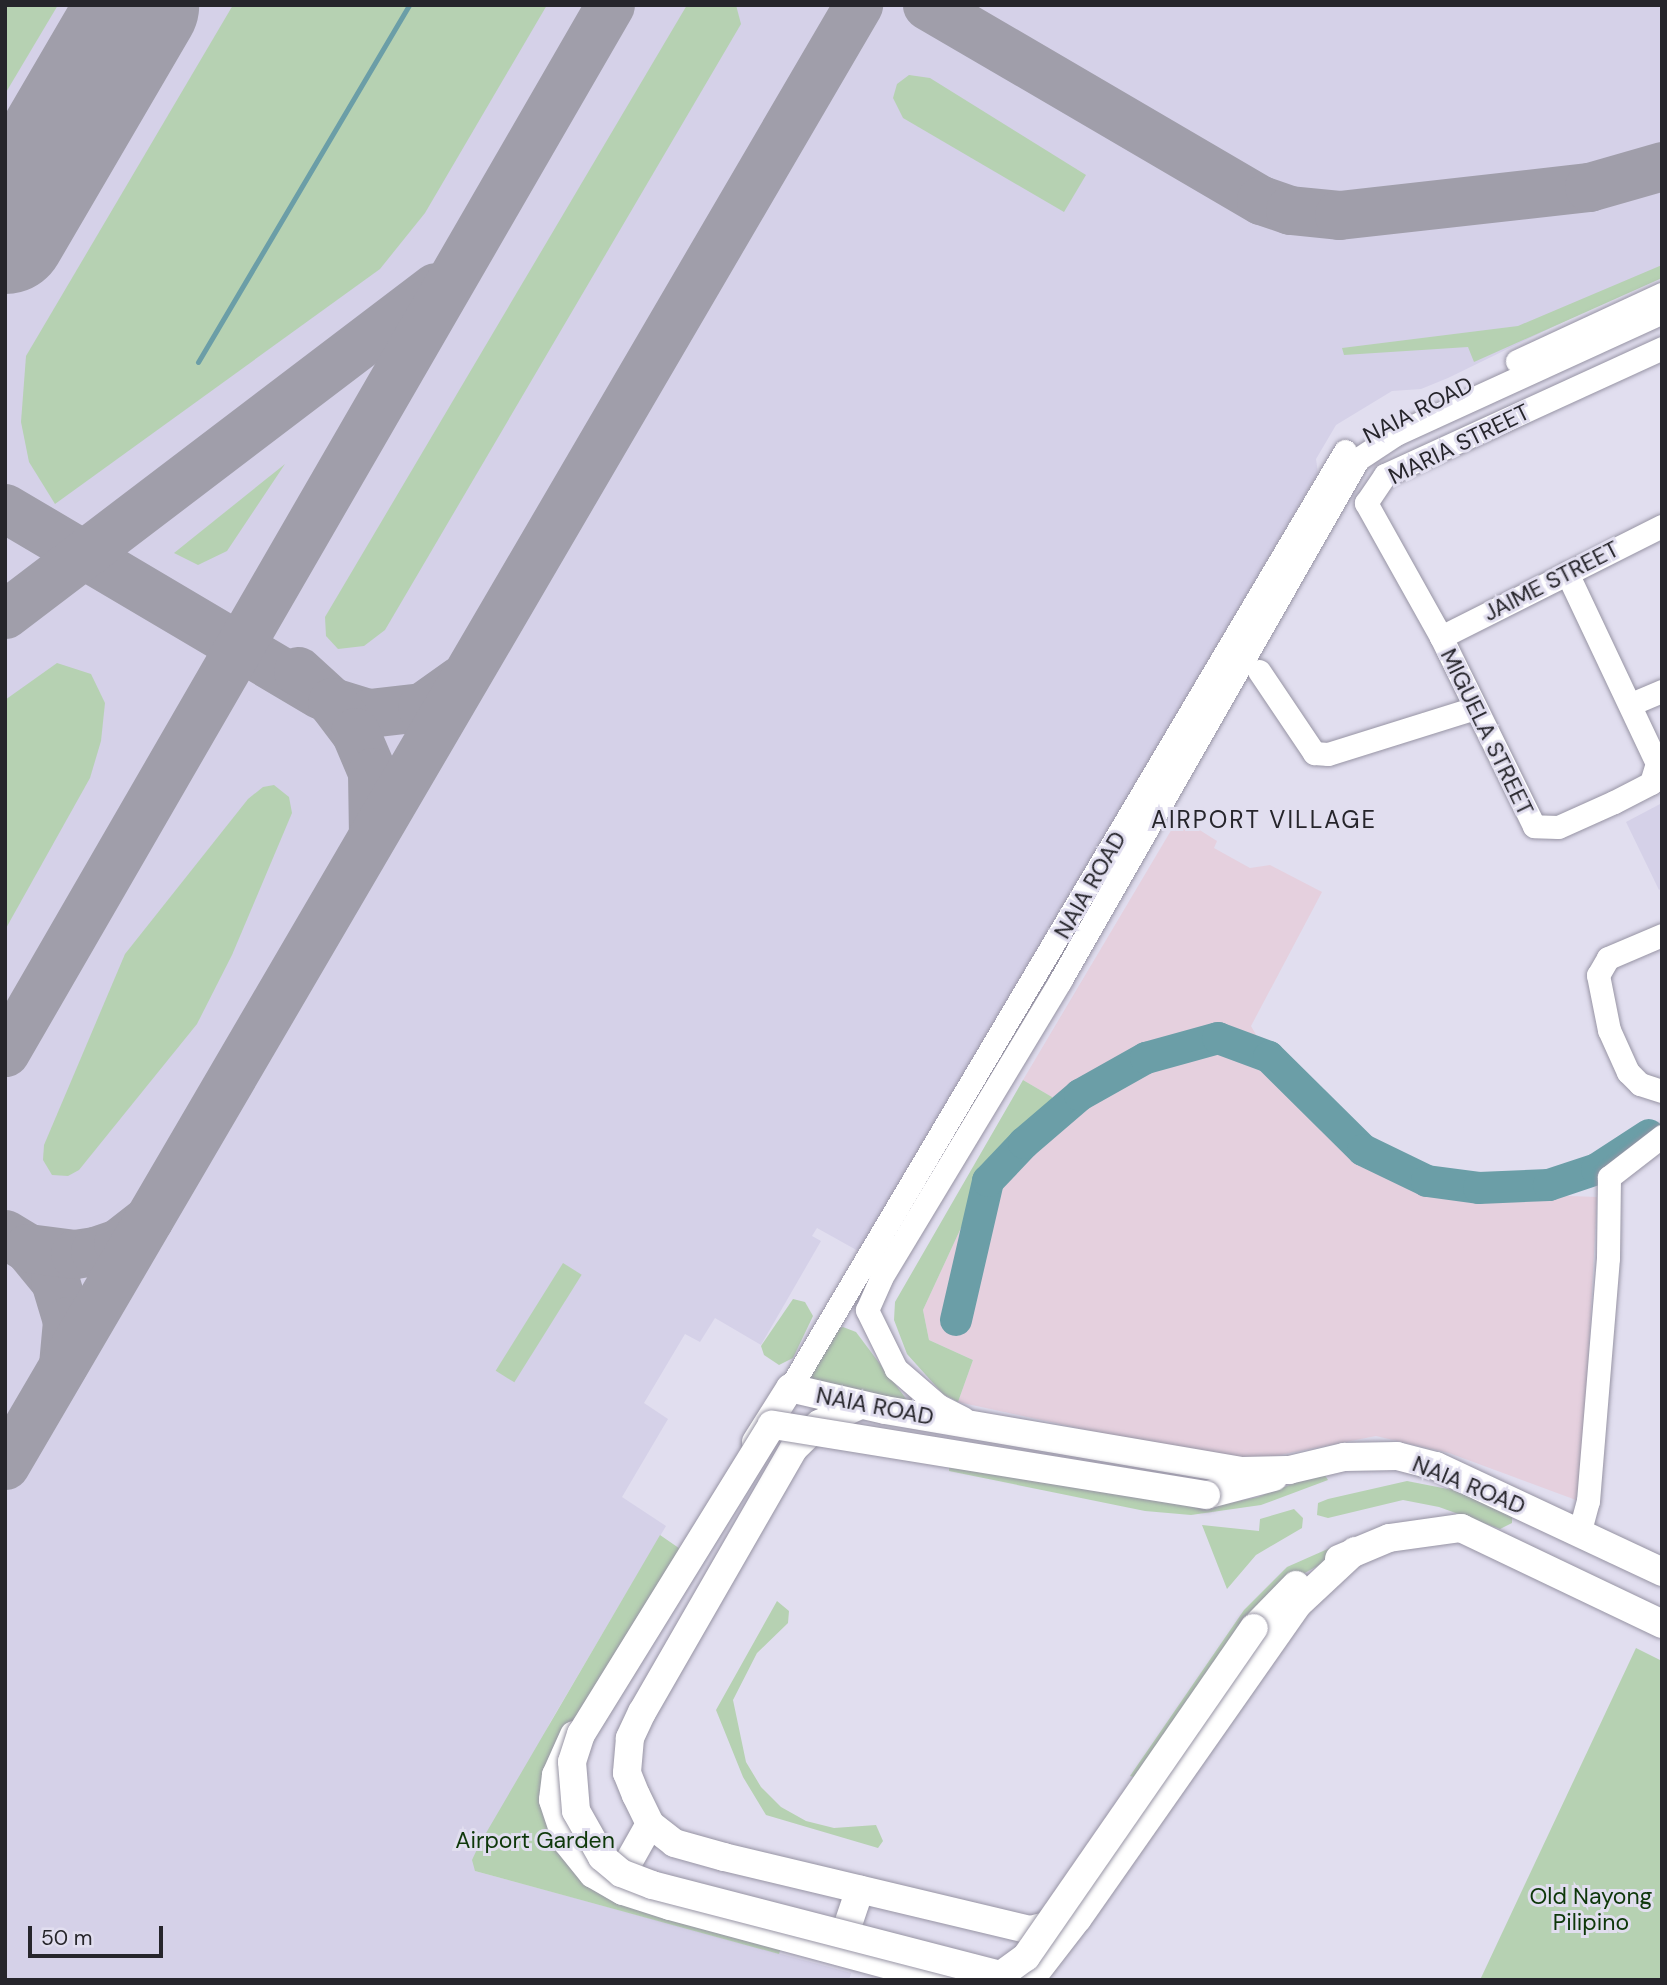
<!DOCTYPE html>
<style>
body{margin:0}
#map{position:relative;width:1667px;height:1985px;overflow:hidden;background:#e1deef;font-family:"DM Sans",sans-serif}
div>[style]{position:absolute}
.commercial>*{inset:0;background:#e5d0de}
.built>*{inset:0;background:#d5d1e8}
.green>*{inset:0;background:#b6d1b2;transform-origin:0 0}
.stream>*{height:5px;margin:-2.5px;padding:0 2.5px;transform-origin:2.5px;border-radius:2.5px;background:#6b9ea7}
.river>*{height:32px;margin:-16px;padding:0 16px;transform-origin:16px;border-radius:16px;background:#6b9ea7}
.taxiway>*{height:49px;margin:-24.5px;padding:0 24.5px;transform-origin:24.5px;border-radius:24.5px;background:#a09eaa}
.runway>*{height:121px;margin:-60.5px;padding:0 60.5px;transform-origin:60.5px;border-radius:60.5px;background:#a09eaa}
.roads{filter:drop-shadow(0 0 2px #9794a4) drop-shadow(0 0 2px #9794a4)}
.minor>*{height:23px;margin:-11.5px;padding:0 11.5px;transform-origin:11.5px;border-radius:11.5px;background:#fff}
.major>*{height:28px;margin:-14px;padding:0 14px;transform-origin:14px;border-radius:14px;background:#fff}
.bridges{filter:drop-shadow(0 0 2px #9794a4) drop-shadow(0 0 2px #9794a4)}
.major-bridge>*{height:28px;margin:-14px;padding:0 14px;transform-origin:14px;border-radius:14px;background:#fff}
span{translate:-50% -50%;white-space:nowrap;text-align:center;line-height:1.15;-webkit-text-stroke:6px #e1deef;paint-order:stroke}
.street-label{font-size:23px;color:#26252b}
.park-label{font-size:23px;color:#0e380a}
.neighbourhood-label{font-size:24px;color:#26252b;letter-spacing:2px}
.frame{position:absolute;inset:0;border:7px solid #26252b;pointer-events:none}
.scale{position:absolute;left:28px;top:1926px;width:135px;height:32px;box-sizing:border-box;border:4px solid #26252b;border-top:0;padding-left:9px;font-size:21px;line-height:24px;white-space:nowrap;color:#26252b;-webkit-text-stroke:5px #e1deef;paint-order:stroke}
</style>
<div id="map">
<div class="commercial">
<div style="clip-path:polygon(1179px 817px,1217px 841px,1214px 848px,1250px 868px,1270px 865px,1322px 892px,1251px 1026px,1267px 1054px,1385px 1170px,1419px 1190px,1597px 1197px,1583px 1461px,1576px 1500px,1449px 1453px,1376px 1436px,1239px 1463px,958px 1402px,973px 1360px,929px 1340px,923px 1310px,985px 1176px,1053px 1105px,1052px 1097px,1023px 1080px)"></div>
</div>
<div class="built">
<div style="clip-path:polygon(5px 5px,1662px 5px,1662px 274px,1448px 378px,1421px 389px,1392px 391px,1336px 425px,1316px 459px,1318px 473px,860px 1252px,817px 1228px,812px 1236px,821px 1241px,761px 1345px,715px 1318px,700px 1342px,685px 1334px,644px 1403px,668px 1419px,622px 1497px,666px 1526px,551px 1721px,475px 1871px,851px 1973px,849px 1980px,5px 1980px)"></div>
<div style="clip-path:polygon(1662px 803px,1662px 888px,1659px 890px,1626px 822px)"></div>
</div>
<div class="green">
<div style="clip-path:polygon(5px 5px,58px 5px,5px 94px)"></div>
<div style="clip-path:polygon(233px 5px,547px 5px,425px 213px,380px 269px,55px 504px,29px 462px,21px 422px,26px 356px)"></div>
<div style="clip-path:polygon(687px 5px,736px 5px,741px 24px,385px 630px,364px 646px,338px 649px,326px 636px,325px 617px)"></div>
<div style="clip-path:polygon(909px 75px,930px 78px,1086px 175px,1064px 212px,903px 118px,893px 98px,897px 84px)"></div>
<div style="clip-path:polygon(1662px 265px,1662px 278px,1474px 362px,1468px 347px,1344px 355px,1342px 348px,1518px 326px)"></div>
<div style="clip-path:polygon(285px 464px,227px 551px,198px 565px,174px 553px)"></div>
<div style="clip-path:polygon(57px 663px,91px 674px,105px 703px,101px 741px,90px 778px,5px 930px,5px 700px)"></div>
<div style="clip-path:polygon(274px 785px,289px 797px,292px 813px,232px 955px,197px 1024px,79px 1170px,68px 1176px,52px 1175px,43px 1160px,44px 1145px,125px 954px,248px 799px,263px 787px)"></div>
<div style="clip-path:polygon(1023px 1080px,1052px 1097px,1053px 1105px,985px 1176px,923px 1310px,929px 1340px,973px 1360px,958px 1402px,943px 1394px,907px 1354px,894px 1320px,895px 1302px)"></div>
<div style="left:563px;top:1263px;width:22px;height:127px;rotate:32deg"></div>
<div style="clip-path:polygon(793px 1299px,805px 1302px,813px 1316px,793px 1358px,779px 1365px,764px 1355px,761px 1346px)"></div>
<div style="clip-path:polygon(843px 1327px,856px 1332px,907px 1400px,810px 1390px,803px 1375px,833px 1330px)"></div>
<div style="clip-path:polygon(949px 1467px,1216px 1506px,1258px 1497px,1323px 1472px,1328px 1480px,1261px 1505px,1191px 1515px,1145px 1511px,949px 1471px)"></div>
<div style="clip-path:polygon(1407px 1481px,1473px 1494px,1512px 1513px,1512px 1523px,1500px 1529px,1439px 1507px,1403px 1500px,1328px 1518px,1317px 1515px,1318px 1503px,1328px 1499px)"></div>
<div style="clip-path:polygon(1294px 1509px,1303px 1518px,1302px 1528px,1256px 1555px,1227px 1589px,1202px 1525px,1259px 1531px,1260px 1519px)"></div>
<div style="clip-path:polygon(660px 1535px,686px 1553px,580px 1732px,588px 1843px,781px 1947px,779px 1954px,475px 1871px,472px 1860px,479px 1845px)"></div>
<div style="clip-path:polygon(1348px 1540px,1350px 1548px,1294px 1579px,1137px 1778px,1130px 1776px,1244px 1610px,1287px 1567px)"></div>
<div style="clip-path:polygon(777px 1601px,789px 1611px,788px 1623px,757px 1653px,733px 1700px,746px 1762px,761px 1787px,781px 1807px,806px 1821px,834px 1828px,876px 1825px,883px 1841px,878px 1848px,766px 1815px,743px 1777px,716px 1710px)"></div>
<div style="clip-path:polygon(1636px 1648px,1662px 1661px,1662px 1980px,1480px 1980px)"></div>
</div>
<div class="stream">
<div style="left:198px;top:362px;width:415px;rotate:-59.4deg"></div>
</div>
<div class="river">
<div style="left:956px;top:1320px;width:143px;rotate:-77deg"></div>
<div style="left:988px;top:1181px;width:52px;rotate:-46.5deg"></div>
<div style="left:1024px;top:1143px;width:74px;rotate:-40.6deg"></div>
<div style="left:1080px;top:1095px;width:76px;rotate:-29.3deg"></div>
<div style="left:1146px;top:1058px;width:75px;rotate:-15.5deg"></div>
<div style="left:1218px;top:1038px;width:54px;rotate:20.4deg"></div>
<div style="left:1269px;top:1057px;width:132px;rotate:44.7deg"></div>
<div style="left:1363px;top:1150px;width:71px;rotate:25.8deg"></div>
<div style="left:1427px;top:1181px;width:52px;rotate:7.7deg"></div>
<div style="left:1479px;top:1188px;width:70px;rotate:-2.5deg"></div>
<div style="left:1549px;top:1185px;width:51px;rotate:-18.4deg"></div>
<div style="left:1597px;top:1169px;width:62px;rotate:-33.2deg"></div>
</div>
<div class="taxiway">
<div style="left:927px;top:5px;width:387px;rotate:30.3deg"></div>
<div style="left:1261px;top:200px;width:31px;rotate:19deg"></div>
<div style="left:1290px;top:210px;width:49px;rotate:5.8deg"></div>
<div style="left:1339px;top:215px;width:252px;rotate:-6.4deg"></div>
<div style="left:1589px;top:187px;width:76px;rotate:-16deg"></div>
<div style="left:5px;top:508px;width:366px;rotate:30.6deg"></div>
<div style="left:5px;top:614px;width:540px;rotate:-37.25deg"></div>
<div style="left:298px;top:671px;width:46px;rotate:42.4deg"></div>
<div style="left:332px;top:702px;width:39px;rotate:17deg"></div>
<div style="left:369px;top:713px;width:53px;rotate:-6.5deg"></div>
<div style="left:422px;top:707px;width:47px;rotate:-35.4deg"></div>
<div style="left:332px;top:702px;width:38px;rotate:53deg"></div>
<div style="left:355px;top:732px;width:43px;rotate:67deg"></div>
<div style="left:372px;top:772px;width:62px;rotate:89.1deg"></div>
<div style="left:5px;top:1052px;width:1209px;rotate:-59.98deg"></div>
<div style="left:5px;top:1234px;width:27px;rotate:31deg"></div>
<div style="left:28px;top:1248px;width:43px;rotate:50.7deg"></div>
<div style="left:55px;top:1281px;width:42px;rotate:73.3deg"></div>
<div style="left:67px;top:1321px;width:44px;rotate:95.2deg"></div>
<div style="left:28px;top:1248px;width:47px;rotate:7.3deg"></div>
<div style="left:75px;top:1254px;width:20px;rotate:-9deg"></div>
<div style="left:95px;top:1251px;width:24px;rotate:-19deg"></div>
<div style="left:118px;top:1243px;width:39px;rotate:-38deg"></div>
<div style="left:5px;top:1465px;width:1691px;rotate:-59.7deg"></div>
</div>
<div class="runway">
<div style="left:5px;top:233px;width:264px;rotate:-59.7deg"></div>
</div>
<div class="roads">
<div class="minor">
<div style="left:1517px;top:361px;width:160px;rotate:-24.8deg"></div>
<div style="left:1567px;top:573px;width:210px;rotate:64.7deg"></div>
<div style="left:1657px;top:763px;width:21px;rotate:107deg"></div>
<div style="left:1651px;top:783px;width:42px;rotate:152.8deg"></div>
<div style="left:1614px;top:802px;width:61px;rotate:155.9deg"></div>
<div style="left:1558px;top:827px;width:24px;rotate:-178deg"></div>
<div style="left:1534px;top:826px;width:211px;rotate:-116.2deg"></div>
<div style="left:1441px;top:637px;width:154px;rotate:-119.2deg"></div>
<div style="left:1366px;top:503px;width:34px;rotate:-56deg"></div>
<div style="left:1385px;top:475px;width:305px;rotate:-24.6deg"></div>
<div style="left:1441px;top:637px;width:247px;rotate:-26.7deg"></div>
<div style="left:1259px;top:671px;width:99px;rotate:56.1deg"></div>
<div style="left:1314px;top:753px;width:14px;rotate:4deg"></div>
<div style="left:1328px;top:754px;width:154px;rotate:-17.4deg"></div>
<div style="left:1631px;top:704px;width:34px;rotate:-23deg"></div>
<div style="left:1662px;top:935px;width:59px;rotate:156.9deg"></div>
<div style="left:1608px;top:958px;width:20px;rotate:120deg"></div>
<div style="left:1598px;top:975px;width:56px;rotate:78.7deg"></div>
<div style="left:1609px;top:1030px;width:46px;rotate:65.7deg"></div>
<div style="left:1628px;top:1072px;width:17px;rotate:45deg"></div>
<div style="left:1640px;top:1084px;width:23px;rotate:18deg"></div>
<div style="left:790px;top:1388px;width:1089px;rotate:-59.36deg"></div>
<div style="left:963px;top:1418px;width:27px;rotate:-153deg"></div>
<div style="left:939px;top:1406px;width:57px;rotate:-139.3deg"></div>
<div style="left:896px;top:1369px;width:66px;rotate:-116.2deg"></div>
<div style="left:867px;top:1310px;width:35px;rotate:-66deg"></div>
<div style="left:881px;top:1278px;width:347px;rotate:-58.9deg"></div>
<div style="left:1060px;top:981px;width:601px;rotate:-60.28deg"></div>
<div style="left:1358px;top:459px;width:45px;rotate:-33.3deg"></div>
<div style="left:1396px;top:434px;width:293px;rotate:-24.6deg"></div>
<div style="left:1579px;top:1534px;width:34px;rotate:-75deg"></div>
<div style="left:1588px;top:1501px;width:244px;rotate:-85.3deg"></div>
<div style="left:1608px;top:1258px;width:81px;rotate:-89.3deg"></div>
<div style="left:1609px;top:1177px;width:67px;rotate:-37.7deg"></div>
</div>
<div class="major">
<div style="left:790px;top:1388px;width:98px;rotate:13deg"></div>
<div style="left:885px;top:1410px;width:362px;rotate:9.7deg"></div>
<div style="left:1242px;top:1471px;width:47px;rotate:-1.2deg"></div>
<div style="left:1289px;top:1470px;width:57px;rotate:-13.3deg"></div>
<div style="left:1344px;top:1457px;width:53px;rotate:-1.1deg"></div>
<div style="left:1397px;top:1456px;width:40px;rotate:14.4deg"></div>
<div style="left:1436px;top:1466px;width:250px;rotate:25.1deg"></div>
<div style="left:860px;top:1405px;width:45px;rotate:155.1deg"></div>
<div style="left:819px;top:1424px;width:35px;rotate:136deg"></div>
<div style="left:794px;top:1448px;width:305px;rotate:119.9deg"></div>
<div style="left:642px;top:1712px;width:29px;rotate:115deg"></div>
<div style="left:630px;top:1738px;width:35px;rotate:95deg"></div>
<div style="left:627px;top:1773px;width:24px;rotate:68deg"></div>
<div style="left:636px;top:1795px;width:32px;rotate:64deg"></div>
<div style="left:650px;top:1824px;width:31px;rotate:38deg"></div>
<div style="left:674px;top:1843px;width:52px;rotate:15.6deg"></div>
<div style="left:724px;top:1857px;width:315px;rotate:13.4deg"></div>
<div style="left:1030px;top:1930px;width:49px;rotate:-14deg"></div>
<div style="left:756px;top:1442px;width:64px;rotate:-57.8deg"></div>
<div style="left:1206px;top:1495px;width:70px;rotate:-14.8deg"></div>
<div style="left:1339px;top:1559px;width:54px;rotate:-22.8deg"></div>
<div style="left:1389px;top:1538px;width:73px;rotate:-7.9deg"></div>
<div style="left:1461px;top:1528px;width:223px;rotate:25.5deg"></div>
<div style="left:1254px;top:1628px;width:60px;rotate:-45.7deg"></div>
<div style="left:574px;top:1735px;width:44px;rotate:114.2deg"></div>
<div style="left:556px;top:1775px;width:25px;rotate:97deg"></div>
<div style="left:553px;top:1800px;width:44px;rotate:71.6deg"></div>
<div style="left:567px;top:1842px;width:41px;rotate:50.9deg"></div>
<div style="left:593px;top:1874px;width:34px;rotate:30deg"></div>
<div style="left:623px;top:1891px;width:49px;rotate:17.7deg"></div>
<div style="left:670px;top:1906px;width:285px;rotate:15.1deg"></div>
<div style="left:615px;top:1886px;width:71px;rotate:-60.6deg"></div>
<div style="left:839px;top:1951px;width:65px;rotate:-71.3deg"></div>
<div style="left:1030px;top:1980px;width:78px;rotate:-52.3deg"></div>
<div style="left:1078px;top:1918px;width:382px;rotate:-55deg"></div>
<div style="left:1297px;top:1605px;width:79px;rotate:-43deg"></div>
</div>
</div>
<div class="bridges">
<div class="major-bridge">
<div style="left:1206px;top:1495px;width:440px;rotate:-170.8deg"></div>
<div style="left:772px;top:1425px;width:363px;rotate:121.7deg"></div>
<div style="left:581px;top:1734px;width:29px;rotate:108deg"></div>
<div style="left:572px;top:1762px;width:49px;rotate:85.3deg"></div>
<div style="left:576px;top:1811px;width:53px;rotate:60.5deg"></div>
<div style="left:602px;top:1857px;width:25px;rotate:40deg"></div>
<div style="left:621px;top:1873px;width:33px;rotate:21deg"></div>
<div style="left:652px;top:1885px;width:360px;rotate:14.5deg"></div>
<div style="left:1001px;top:1975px;width:31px;rotate:-36deg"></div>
<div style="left:1026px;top:1957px;width:400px;rotate:-55.3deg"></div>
</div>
</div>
<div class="street-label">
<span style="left:1418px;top:410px;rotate:-27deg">NAIA ROAD</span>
<span style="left:1459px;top:444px;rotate:-26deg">MARIA STREET</span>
<span style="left:1551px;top:581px;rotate:-27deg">JAIME STREET</span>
<span style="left:1487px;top:732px;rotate:64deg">MIGUELA STREET</span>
<span style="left:1090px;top:885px;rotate:-60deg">NAIA ROAD</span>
<span style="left:875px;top:1406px;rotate:11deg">NAIA ROAD</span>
<span style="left:1469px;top:1485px;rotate:22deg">NAIA ROAD</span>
</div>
<div class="park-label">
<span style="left:535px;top:1840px">Airport Garden</span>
<span style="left:1591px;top:1909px">Old Nayong<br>Pilipino</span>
</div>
<div class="neighbourhood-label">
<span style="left:1264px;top:820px">AIRPORT VILLAGE</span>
</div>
<div class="frame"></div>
<div class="scale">50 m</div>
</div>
